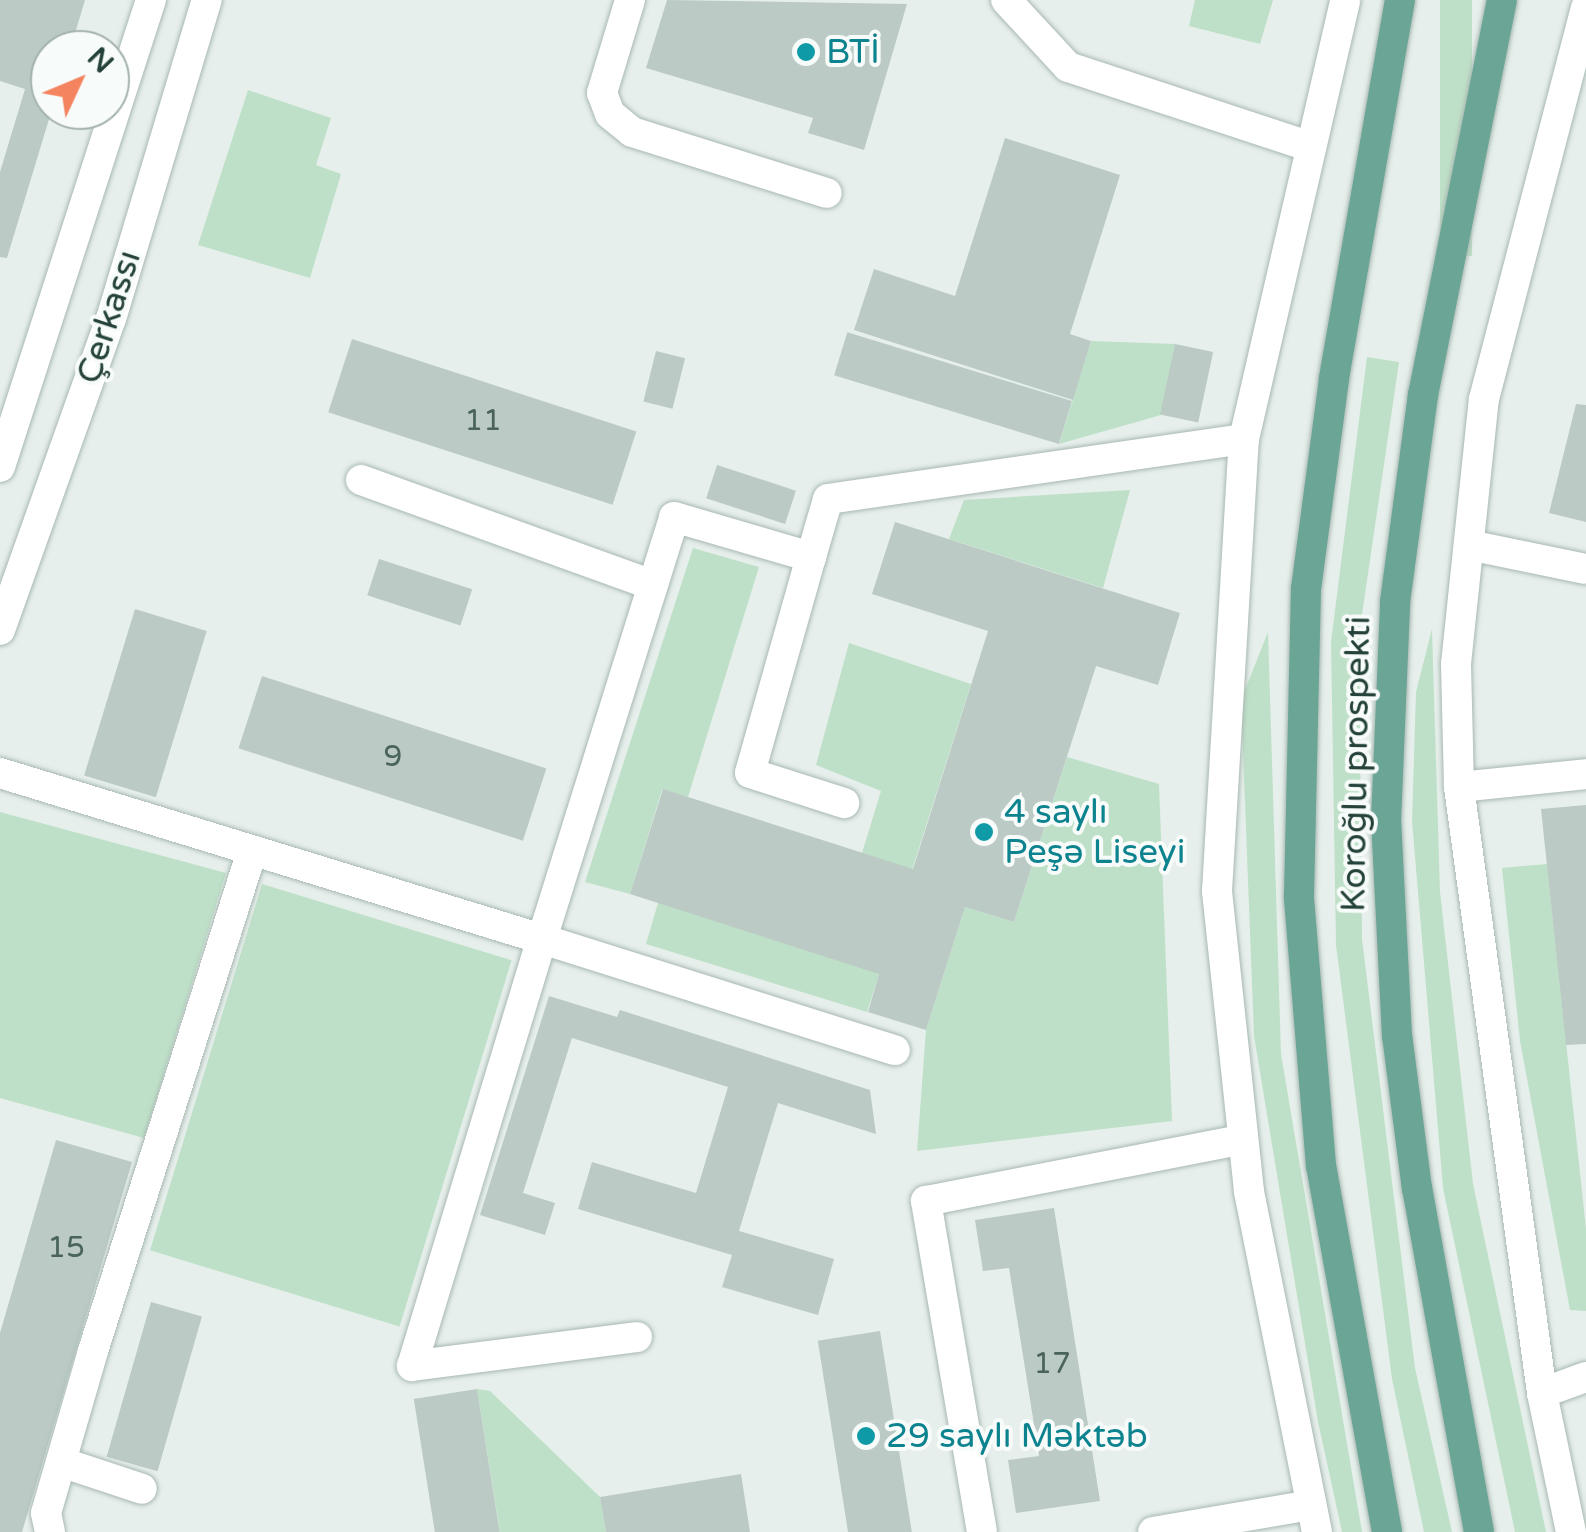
<!DOCTYPE html>
<meta charset="utf-8">
<style>
body{margin:0}
#map{position:relative;width:1586px;height:1532px;overflow:hidden;background:#e6efeb;font-family:"Varela Round",sans-serif}
div>[style]{position:absolute}
.green>*{inset:0;background:#bfe0c8;transform-origin:0 0}
.building>*{inset:0;background:#bbcac4;transform-origin:0 0}
.roads{filter:drop-shadow(0 0 2px #a8b8b2) drop-shadow(0 0 2px #a8b8b2)}
.minor>*{height:30px;margin:-15px;padding:0 15px;transform-origin:15px;border-radius:15px;background:#fff}
.major>*{height:30px;margin:-15px;padding:0 15px;transform-origin:15px;border-radius:15px;background:#6aa596}
.dots>*{width:28px;height:28px;translate:-50% -50%;box-sizing:border-box;border:5px solid #f7fbf9;border-radius:50%}
span{translate:-50% -50%;white-space:nowrap;text-align:center;line-height:1.15;-webkit-text-stroke:8px #f7fbf9;paint-order:stroke}
.number-label{font-size:30px;color:#4a645c}
.number-label span{-webkit-text-stroke-width:0}
.culture-label{font-size:35px;color:#0d838f}
.left{translate:0 -50%;text-align:left}
.street-label{font-size:35px;color:#24423a}
.north{position:absolute;left:30px;top:30px;width:100px;height:100px;box-sizing:border-box;background:#f7fbf9;border:2px solid #a3b1ad;border-radius:50%;rotate:46deg;font-size:28px;font-weight:700;line-height:40px;text-align:center;color:#24423a}
.north::after{content:'';display:block;margin:auto;width:35px;height:45px;background:#f4845f;clip-path:polygon(50% 0,100% 100%,50% 72%,0 100%)}
</style>
<div id="map">
<div class="green">
<div style="clip-path:polygon(1195px 0,1273px 0,1260px 44px,1189px 26px)"></div>
<div style="left:1440px;top:0;width:32px;height:256px"></div>
<div style="clip-path:polygon(248px 90px,331px 118px,316px 165px,341px 174px,310px 278px,198px 245px)"></div>
<div style="clip-path:polygon(1091px 341px,1175px 344px,1161px 415px,1059px 444px)"></div>
<div style="clip-path:polygon(1367px 357px,1399px 362px,1359px 635px,1362px 939px,1415px 1368px,1452px 1532px,1424px 1532px,1392px 1379px,1336px 945px,1331px 642px)"></div>
<div style="clip-path:polygon(1130px 490px,1103px 588px,949px 539px,964px 500px)"></div>
<div style="clip-path:polygon(693px 548px,759px 567px,688px 797px,662px 790px,630px 894px,585px 882px)"></div>
<div style="clip-path:polygon(1432px 629px,1440px 892px,1473px 1184px,1546px 1532px,1515px 1532px,1443px 1188px,1412px 821px,1416px 692px)"></div>
<div style="clip-path:polygon(1268px 632px,1281px 1054px,1362px 1532px,1342px 1532px,1318px 1422px,1254px 1036px,1241px 700px)"></div>
<div style="clip-path:polygon(849px 643px,971px 684px,867px 1012px,646px 944px,658px 903px,862px 853px,881px 791px,816px 765px)"></div>
<div style="clip-path:polygon(1067px 757px,1159px 784px,1172px 1121px,917px 1151px,926px 1030px,965px 907px,1014px 922px)"></div>
<div style="clip-path:polygon(0 812px,226px 873px,144px 1138px,0 1098px)"></div>
<div style="clip-path:polygon(1547px 864px,1586px 1229px,1586px 1311px,1570px 1310px,1520px 1041px,1502px 868px)"></div>
<div style="left:262px;top:884px;width:261px;height:383px;rotate:17deg"></div>
<div style="clip-path:polygon(477px 1389px,490px 1391px,600px 1497px,606px 1532px,500px 1532px)"></div>
</div>
<div class="building">
<div style="clip-path:polygon(0 0,85px 0,70px 50px,50px 50px,50px 116px,7px 258px,0 257px,0 172px,25px 89px,0 81px)"></div>
<div style="clip-path:polygon(667px 0,907px 4px,864px 150px,808px 133px,813px 118px,646px 68px)"></div>
<div style="clip-path:polygon(1005px 138px,1120px 175px,1070px 334px,1091px 341px,1073px 400px,854px 330px,874px 269px,955px 296px)"></div>
<div style="left:352px;top:339px;width:299px;height:77px;rotate:18deg"></div>
<div style="left:1175px;top:344px;width:39px;height:72px;rotate:12deg"></div>
<div style="left:656px;top:351px;width:30px;height:52px;rotate:14deg"></div>
<div style="left:1072px;top:401px;width:45px;height:235px;rotate:107deg"></div>
<div style="clip-path:polygon(1576px 404px,1586px 405px,1586px 522px,1549px 513px)"></div>
<div style="left:717px;top:465px;width:83px;height:35px;rotate:18deg"></div>
<div style="clip-path:polygon(895px 522px,1180px 613px,1158px 685px,1096px 666px,1014px 922px,965px 907px,926px 1030px,868px 1012px,879px 974px,630px 894px,663px 789px,913px 869px,988px 631px,872px 594px)"></div>
<div style="left:379px;top:559px;width:98px;height:38px;rotate:18deg"></div>
<div style="left:135px;top:609px;width:75px;height:174px;rotate:17deg"></div>
<div style="left:262px;top:676px;width:299px;height:76px;rotate:18deg"></div>
<div style="clip-path:polygon(1586px 805px,1586px 1044px,1566px 1045px,1541px 809px)"></div>
<div style="clip-path:polygon(549px 996px,617px 1017px,620px 1010px,870px 1090px,876px 1134px,778px 1103px,739px 1231px,834px 1259px,818px 1315px,722px 1287px,732px 1255px,578px 1209px,592px 1162px,696px 1193px,728px 1087px,572px 1038px,523px 1193px,555px 1203px,545px 1235px,480px 1215px)"></div>
<div style="clip-path:polygon(56px 1140px,132px 1162px,22px 1532px,0 1532px,0 1333px)"></div>
<div style="clip-path:polygon(1054px 1208px,1100px 1501px,1016px 1513px,1008px 1460px,1039px 1456px,1009px 1268px,983px 1271px,975px 1220px)"></div>
<div style="left:151px;top:1302px;width:53px;height:161px;rotate:16deg"></div>
<div style="left:880px;top:1331px;width:204px;height:63px;rotate:81deg"></div>
<div style="left:477px;top:1389px;width:145px;height:64px;rotate:81deg"></div>
<div style="clip-path:polygon(741px 1474px,750px 1532px,606px 1532px,600px 1497px)"></div>
</div>
<div class="roads">
<div class="minor">
<div style="left:630px;top:0;width:97px;rotate:106.8deg"></div>
<div style="left:602px;top:93px;width:22px;rotate:69deg"></div>
<div style="left:610px;top:114px;width:28px;rotate:39deg"></div>
<div style="left:632px;top:132px;width:204px;rotate:17.4deg"></div>
<div style="left:1006px;top:0;width:91px;rotate:47.2deg"></div>
<div style="left:1068px;top:67px;width:253px;rotate:18.2deg"></div>
<div style="left:0;top:467px;width:491px;rotate:-72.1deg"></div>
<div style="left:361px;top:480px;width:310px;rotate:19.8deg"></div>
<div style="left:1469px;top:545px;width:119px;rotate:11.6deg"></div>
<div style="left:811px;top:557px;width:224px;rotate:105.8deg"></div>
<div style="left:750px;top:773px;width:99px;rotate:17.7deg"></div>
<div style="left:0;top:630px;width:330px;rotate:-70.4deg"></div>
<div style="left:111px;top:319px;width:333px;rotate:-73.3deg"></div>
<div style="left:0;top:773px;width:567px;rotate:17.03deg"></div>
<div style="left:542px;top:939px;width:442px;rotate:-72.6deg"></div>
<div style="left:674px;top:517px;width:143px;rotate:16.3deg"></div>
<div style="left:811px;top:557px;width:60px;rotate:-73.7deg"></div>
<div style="left:828px;top:499px;width:420px;rotate:-8.2deg"></div>
<div style="left:1459px;top:787px;width:128px;rotate:-5.8deg"></div>
<div style="left:637px;top:1337px;width:227px;rotate:172.7deg"></div>
<div style="left:412px;top:1366px;width:446px;rotate:-73.1deg"></div>
<div style="left:542px;top:939px;width:370px;rotate:17.5deg"></div>
<div style="left:1542px;top:1393px;width:47px;rotate:-20deg"></div>
<div style="left:61px;top:1462px;width:85px;rotate:18.4deg"></div>
<div style="left:50px;top:1532px;width:19px;rotate:-102deg"></div>
<div style="left:46px;top:1513px;width:169px;rotate:-73.8deg"></div>
<div style="left:93px;top:1351px;width:525px;rotate:-72.36deg"></div>
<div style="left:982px;top:1532px;width:336px;rotate:-99.6deg"></div>
<div style="left:926px;top:1201px;width:321px;rotate:-11deg"></div>
<div style="left:1153px;top:1532px;width:160px;rotate:-9.7deg"></div>
<div style="left:1317px;top:1532px;width:348px;rotate:-101.3deg"></div>
<div style="left:1249px;top:1191px;width:302px;rotate:-96.1deg"></div>
<div style="left:1217px;top:891px;width:453px;rotate:-86.6deg"></div>
<div style="left:1244px;top:439px;width:450px;rotate:-77deg"></div>
<div style="left:1571px;top:1532px;width:142px;rotate:-101.8deg"></div>
<div style="left:1542px;top:1393px;width:612px;rotate:-97.8deg"></div>
<div style="left:1459px;top:787px;width:123px;rotate:-91.4deg"></div>
<div style="left:1456px;top:664px;width:266px;rotate:-84deg"></div>
<div style="left:1484px;top:399px;width:404px;rotate:-75.4deg"></div>
</div>
<div class="major">
<div style="left:1387px;top:1532px;width:372px;rotate:-100.2deg"></div>
<div style="left:1321px;top:1166px;width:271px;rotate:-94.7deg"></div>
<div style="left:1299px;top:896px;width:307px;rotate:-88.7deg"></div>
<div style="left:1306px;top:589px;width:213px;rotate:-82.4deg"></div>
<div style="left:1334px;top:378px;width:384px;rotate:-80.1deg"></div>
<div style="left:1479px;top:1532px;width:349px;rotate:-100.2deg"></div>
<div style="left:1417px;top:1189px;width:154px;rotate:-97.4deg"></div>
<div style="left:1397px;top:1036px;width:215px;rotate:-92.9deg"></div>
<div style="left:1386px;top:821px;width:219px;rotate:-87.6deg"></div>
<div style="left:1395px;top:602px;width:209px;rotate:-82.3deg"></div>
<div style="left:1423px;top:395px;width:403px;rotate:-78.7deg"></div>
</div>
</div>
<div class="dots">
<div style="left:806px;top:52px;background:#0f9aa8"></div>
<div style="left:984px;top:832px;background:#0f9aa8"></div>
<div style="left:866px;top:1436px;background:#0f9aa8"></div>
</div>
<div class="number-label">
<span style="left:483px;top:421px">11</span>
<span style="left:393px;top:757px">9</span>
<span style="left:66px;top:1248px">15</span>
<span style="left:1052px;top:1364px">17</span>
</div>
<div class="culture-label">
<span class="left" style="left:826px;top:52px">BTİ</span>
<span class="left" style="left:1004px;top:832px">4 saylı<br>Peşə Liseyi</span>
<span class="left" style="left:886px;top:1436px">29 saylı Məktəb</span>
</div>
<div class="street-label">
<span style="left:109px;top:317px;rotate:-72deg">Çerkassı</span>
<span style="left:1356px;top:764px;rotate:-89deg">Koroğlu prospekti</span>
</div>
<div class="north">N</div>
</div>
